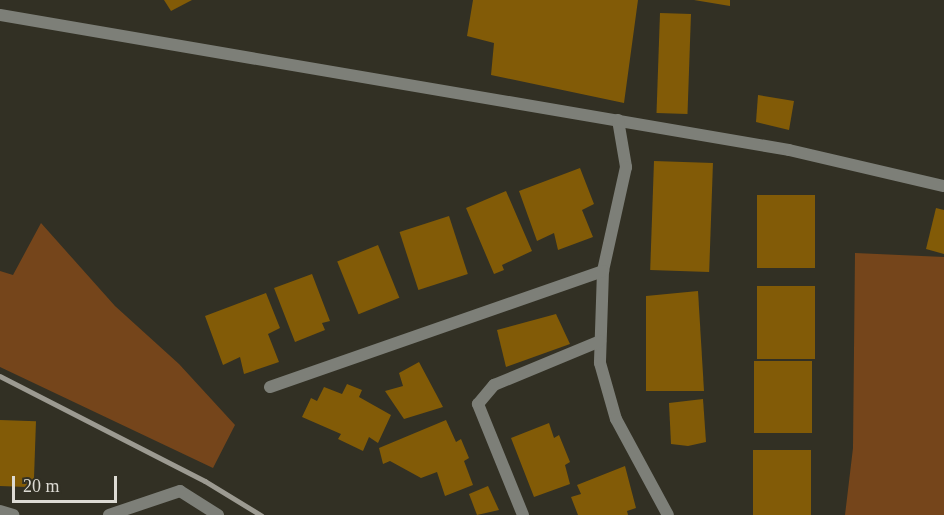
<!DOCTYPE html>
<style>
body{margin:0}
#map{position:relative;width:944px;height:515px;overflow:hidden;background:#323024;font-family:Georgia,serif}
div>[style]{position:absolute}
.green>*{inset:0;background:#75451b}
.building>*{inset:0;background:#825b07;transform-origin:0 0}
.street>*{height:12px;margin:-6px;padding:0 6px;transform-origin:6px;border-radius:6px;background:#7d7f78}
.rail>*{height:4.5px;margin:-2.25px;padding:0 2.25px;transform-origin:2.25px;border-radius:2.25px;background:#9c9a91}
span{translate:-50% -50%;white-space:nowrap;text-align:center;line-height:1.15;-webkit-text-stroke:5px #323024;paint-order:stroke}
.scale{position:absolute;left:12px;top:476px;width:105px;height:27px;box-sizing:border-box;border:3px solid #dddbd4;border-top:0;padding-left:8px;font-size:18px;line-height:21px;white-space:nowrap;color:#dddbd4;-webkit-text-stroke:4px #323024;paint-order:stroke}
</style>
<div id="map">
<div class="green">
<div style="clip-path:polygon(41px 223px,115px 306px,179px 364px,235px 425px,213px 468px,0 367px,0 271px,13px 275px)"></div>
<div style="clip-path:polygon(855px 253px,944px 257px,944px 515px,845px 515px,853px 448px)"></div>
</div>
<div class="building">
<div style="clip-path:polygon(164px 0,192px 0,171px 11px)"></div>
<div style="clip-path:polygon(473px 0,638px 0,624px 103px,491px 75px,494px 43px,467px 36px)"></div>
<div style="clip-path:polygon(694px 0,730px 0,730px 6px)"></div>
<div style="left:660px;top:13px;width:31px;height:100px;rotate:2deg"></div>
<div style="clip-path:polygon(758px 95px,794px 101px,789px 130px,756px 122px)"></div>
<div style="left:654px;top:161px;width:59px;height:109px;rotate:2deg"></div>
<div style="clip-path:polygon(580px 168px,594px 204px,582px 210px,593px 237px,558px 250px,554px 233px,537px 241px,519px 191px)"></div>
<div style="clip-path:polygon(506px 191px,532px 251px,502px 265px,504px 270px,494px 274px,466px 208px)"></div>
<div style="left:757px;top:195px;width:58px;height:73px"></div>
<div style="clip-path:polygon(936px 208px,944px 210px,944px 254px,926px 249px)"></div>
<div style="left:449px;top:216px;width:61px;height:52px;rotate:72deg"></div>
<div style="left:378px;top:245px;width:57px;height:44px;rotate:68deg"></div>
<div style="clip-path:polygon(312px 274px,330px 321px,322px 323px,325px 330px,295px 342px,274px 288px)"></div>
<div style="left:815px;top:286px;width:73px;height:58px;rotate:90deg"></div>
<div style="clip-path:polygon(698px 291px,704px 391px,646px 391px,646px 296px)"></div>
<div style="clip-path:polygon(266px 293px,280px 328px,268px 334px,279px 362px,244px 374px,240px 357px,223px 365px,205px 316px)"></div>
<div style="clip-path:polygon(556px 314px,570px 344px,506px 367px,497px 330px)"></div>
<div style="left:754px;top:361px;width:58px;height:72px"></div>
<div style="clip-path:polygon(419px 362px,443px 407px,404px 419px,385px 391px,403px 386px,399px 373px)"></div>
<div style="clip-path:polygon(347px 384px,362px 390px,359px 397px,391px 415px,378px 443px,369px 437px,363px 451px,338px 439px,341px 434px,302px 417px,311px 398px,317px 401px,324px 387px,342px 394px)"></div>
<div style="clip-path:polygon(703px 399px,706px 442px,688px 446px,671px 444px,669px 403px)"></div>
<div style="left:0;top:420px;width:36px;height:66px;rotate:2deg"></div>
<div style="clip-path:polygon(446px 420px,456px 442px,461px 439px,469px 458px,464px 461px,473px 485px,445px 496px,437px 472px,421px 478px,390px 461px,383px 464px,379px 448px)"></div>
<div style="clip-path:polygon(549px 423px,554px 438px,559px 435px,570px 462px,565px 465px,570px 484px,534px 497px,511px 438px)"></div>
<div style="left:753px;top:450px;width:58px;height:65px"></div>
<div style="clip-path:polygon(625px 466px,636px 508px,627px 511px,628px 515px,578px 515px,571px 497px,581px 494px,577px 485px)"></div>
<div style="clip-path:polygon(488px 486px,499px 510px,477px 515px,469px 494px)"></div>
</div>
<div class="street">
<div style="left:0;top:15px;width:800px;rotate:9.71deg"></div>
<div style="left:789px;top:150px;width:159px;rotate:13.1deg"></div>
<div style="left:618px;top:120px;width:48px;rotate:80.3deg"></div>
<div style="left:626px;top:167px;width:107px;rotate:102.5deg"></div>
<div style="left:603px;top:271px;width:92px;rotate:91.9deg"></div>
<div style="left:600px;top:363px;width:58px;rotate:74.1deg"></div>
<div style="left:616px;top:419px;width:109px;rotate:61.6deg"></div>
<div style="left:270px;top:387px;width:353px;rotate:-19.2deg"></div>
<div style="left:0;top:511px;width:14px;rotate:17deg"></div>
<div style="left:109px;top:515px;width:75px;rotate:-18.7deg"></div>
<div style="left:180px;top:491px;width:45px;rotate:32.3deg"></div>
<div style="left:523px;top:515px;width:120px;rotate:-112.1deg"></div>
<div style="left:478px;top:404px;width:25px;rotate:-50deg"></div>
<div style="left:494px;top:385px;width:115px;rotate:-22.5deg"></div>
</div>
<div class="rail">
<div style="left:0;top:376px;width:230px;rotate:27.1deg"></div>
<div style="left:205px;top:481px;width:66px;rotate:31.3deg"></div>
</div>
<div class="scale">20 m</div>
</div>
